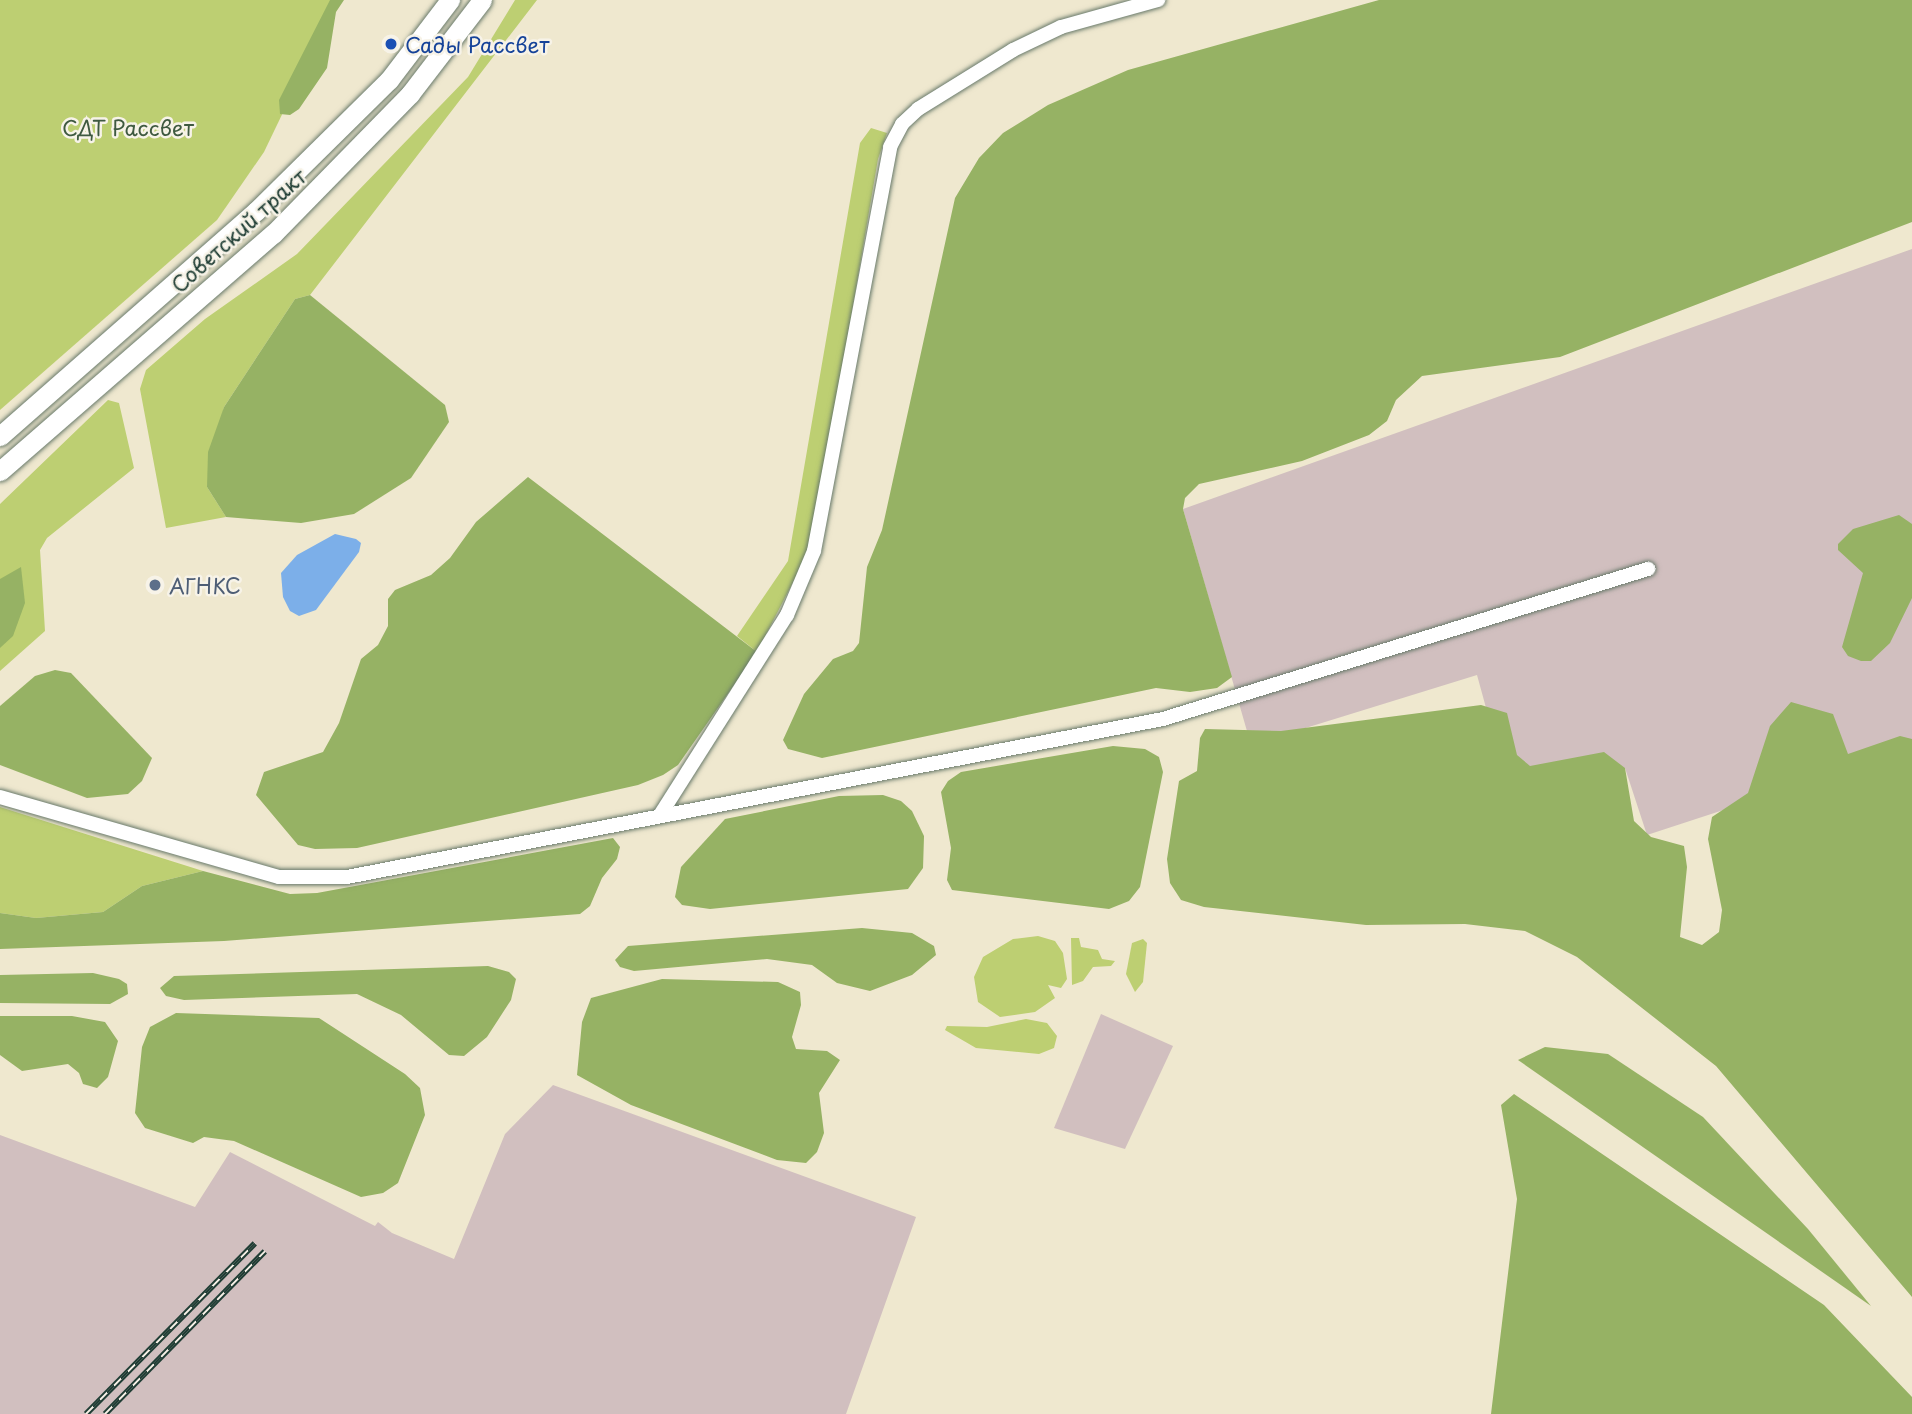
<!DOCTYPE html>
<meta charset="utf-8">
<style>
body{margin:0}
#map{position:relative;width:1912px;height:1414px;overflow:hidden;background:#efe8cf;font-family:"Playpen Sans",sans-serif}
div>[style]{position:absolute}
.industrial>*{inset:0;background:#d1bfbf}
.green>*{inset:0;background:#bdcf72}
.forest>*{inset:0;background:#96b264}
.water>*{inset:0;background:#7cafe9}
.roads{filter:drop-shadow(0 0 2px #68796a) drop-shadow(0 0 2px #68796a)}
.minor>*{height:14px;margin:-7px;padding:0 7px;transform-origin:7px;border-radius:7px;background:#fff}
.highway>*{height:19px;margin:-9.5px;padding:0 9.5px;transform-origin:9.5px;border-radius:9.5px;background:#fff}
.rail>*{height:6px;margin-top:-3px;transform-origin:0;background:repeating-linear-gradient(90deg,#f7f3e8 0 10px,#1f3d34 0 20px);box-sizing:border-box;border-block:2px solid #1f3d34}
.dots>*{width:19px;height:19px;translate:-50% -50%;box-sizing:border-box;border:4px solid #f7f3e8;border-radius:50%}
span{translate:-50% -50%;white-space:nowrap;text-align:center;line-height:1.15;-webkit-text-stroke:5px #f7f3e8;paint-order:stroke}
.transit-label{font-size:21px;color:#164399}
.left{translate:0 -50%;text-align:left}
.park-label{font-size:21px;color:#3f5a40}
.street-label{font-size:21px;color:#1f3d34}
.service-label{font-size:21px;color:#4e5e75}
</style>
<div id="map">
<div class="industrial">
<div style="clip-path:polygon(1912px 249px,1912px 997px,1754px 800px,1647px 835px,1625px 768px,1510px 795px,1477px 675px,1251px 745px,1183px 509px)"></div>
<div style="clip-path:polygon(1101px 1014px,1173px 1046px,1125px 1149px,1054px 1128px)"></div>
<div style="clip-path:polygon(553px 1085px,916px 1217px,846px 1414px,0 1414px,0 1135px,195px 1207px,230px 1152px,375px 1226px,378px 1222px,392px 1233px,454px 1259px,505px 1134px)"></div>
</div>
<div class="green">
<div style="clip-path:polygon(0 0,337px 0,264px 152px,217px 220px,0 410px)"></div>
<div style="clip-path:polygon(515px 0,537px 0,310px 295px,295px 299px,224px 407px,207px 487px,226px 517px,166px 528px,140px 389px,146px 370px,205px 319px,297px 254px,468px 77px)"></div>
<div style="clip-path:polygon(871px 128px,887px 133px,878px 159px,817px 517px,806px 557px,757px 652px,737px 636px,788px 561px,860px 143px)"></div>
<div style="clip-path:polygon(108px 400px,119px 403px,134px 468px,47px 538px,40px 550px,45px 631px,0 671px,0 504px)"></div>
<div style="clip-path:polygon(0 807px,203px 871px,142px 886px,103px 912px,36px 918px,0 913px)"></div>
<div style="clip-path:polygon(1038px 936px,1055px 941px,1063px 953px,1067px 979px,1061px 988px,1048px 985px,1055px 998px,1035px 1012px,1000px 1017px,978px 1002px,974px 977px,983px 957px,1013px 939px)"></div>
<div style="clip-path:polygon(1071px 938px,1079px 938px,1081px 947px,1098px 950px,1102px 959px,1115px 961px,1111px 966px,1093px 967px,1083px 981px,1072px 985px)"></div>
<div style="clip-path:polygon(1143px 939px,1147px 943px,1143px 982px,1135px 992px,1126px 974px,1132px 943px)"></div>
<div style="clip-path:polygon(1026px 1019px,1047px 1023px,1057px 1036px,1054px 1048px,1039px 1054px,976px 1048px,945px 1030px,947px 1026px,987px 1027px)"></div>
</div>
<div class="forest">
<div style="clip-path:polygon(330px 0,344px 0,336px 12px,327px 68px,299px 109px,290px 115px,280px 114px,279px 100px)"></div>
<div style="clip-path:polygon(1379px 0,1912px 0,1912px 222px,1560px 357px,1422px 376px,1396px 400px,1387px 421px,1369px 435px,1302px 461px,1199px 484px,1185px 498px,1183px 509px,1232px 677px,1217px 688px,1190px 692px,1156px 688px,822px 758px,788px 749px,783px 740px,804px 694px,833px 659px,853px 651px,859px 643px,867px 567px,882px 530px,955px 198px,979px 158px,1003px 133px,1048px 105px,1128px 70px)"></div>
<div style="clip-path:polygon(310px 295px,445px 405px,449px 422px,411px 478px,354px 514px,301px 523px,226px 517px,207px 487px,208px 452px,224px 407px,295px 299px)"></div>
<div style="clip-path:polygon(528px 477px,757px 652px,678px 765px,663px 775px,638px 785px,357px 848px,315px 849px,298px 845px,256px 795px,264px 772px,323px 752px,339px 723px,361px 659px,378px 645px,388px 626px,388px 599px,395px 590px,431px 575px,450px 558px,476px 522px)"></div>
<div style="clip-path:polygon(1899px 515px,1912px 524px,1912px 598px,1890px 643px,1871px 661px,1861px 661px,1848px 656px,1842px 647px,1863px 573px,1838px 550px,1838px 544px,1853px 529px)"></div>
<div style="clip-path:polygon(21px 567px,25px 603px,13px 636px,0 648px,0 579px)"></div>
<div style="clip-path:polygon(55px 670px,71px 673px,152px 758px,142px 781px,128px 794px,87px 798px,0 765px,0 706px,35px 676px)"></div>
<div style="clip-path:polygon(1791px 702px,1833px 714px,1848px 754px,1900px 736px,1912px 739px,1912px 1297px,1716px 1066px,1577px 957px,1525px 931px,1465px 924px,1366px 925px,1204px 907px,1181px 900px,1170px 883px,1167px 859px,1179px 781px,1197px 771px,1200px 738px,1205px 729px,1281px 731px,1481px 705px,1507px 713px,1517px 755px,1530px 766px,1604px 752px,1625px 768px,1634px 821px,1651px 837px,1684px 846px,1687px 867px,1680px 937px,1702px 945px,1719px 932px,1722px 910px,1708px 839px,1712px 817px,1748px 793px,1770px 726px)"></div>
<div style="clip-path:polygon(1113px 746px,1145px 749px,1159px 757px,1163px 772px,1140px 887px,1129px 901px,1109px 909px,952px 890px,947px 880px,951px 848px,941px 792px,948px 781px,961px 772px)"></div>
<div style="clip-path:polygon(883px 795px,901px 801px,912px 811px,924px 836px,923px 868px,908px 889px,710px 909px,682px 905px,675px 897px,681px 867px,725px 819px,839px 796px)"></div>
<div style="clip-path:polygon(613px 838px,620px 847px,617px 859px,602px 878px,590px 906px,580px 914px,224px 941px,0 949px,0 913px,36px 918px,103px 912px,142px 886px,203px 871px,290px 894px,317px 893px)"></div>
<div style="clip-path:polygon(862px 928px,912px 933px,934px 946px,936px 955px,912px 975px,870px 991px,837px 983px,812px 965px,767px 959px,634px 971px,620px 967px,615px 960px,628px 946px)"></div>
<div style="clip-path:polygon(488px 966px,509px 972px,516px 979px,511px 1000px,487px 1037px,464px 1056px,449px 1055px,401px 1015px,357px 994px,184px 1000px,166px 996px,160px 988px,174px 976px)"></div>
<div style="clip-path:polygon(93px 973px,119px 979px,127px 984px,128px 994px,110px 1004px,0 1003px,0 975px)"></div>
<div style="clip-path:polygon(662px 979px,778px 982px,800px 992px,801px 1005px,792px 1037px,796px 1049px,827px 1051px,840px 1060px,819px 1093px,824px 1133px,817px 1152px,806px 1163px,777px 1160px,631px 1105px,577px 1075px,582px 1022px,591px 998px)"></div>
<div style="clip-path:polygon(176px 1013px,319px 1018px,405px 1074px,420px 1088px,425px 1115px,398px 1183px,383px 1193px,361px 1197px,234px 1141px,204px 1137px,193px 1143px,145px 1128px,135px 1113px,142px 1047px,150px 1027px)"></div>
<div style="clip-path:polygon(0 1016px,72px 1016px,105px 1022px,118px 1041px,108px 1077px,97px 1088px,83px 1084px,79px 1073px,68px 1064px,22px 1071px,0 1055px)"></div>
<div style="clip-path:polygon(1545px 1047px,1608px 1054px,1703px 1117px,1808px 1229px,1871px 1306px,1518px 1060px)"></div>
<div style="clip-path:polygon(1514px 1094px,1824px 1305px,1912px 1397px,1912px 1414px,1491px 1414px,1517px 1199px,1501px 1105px)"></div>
</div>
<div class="water">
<div style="clip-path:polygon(335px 534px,356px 539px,361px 543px,359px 552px,316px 610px,299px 616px,290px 611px,283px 597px,281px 573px,297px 555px)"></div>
</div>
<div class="roads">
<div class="minor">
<div style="left:0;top:797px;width:290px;rotate:16deg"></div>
<div style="left:279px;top:877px;width:68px"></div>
<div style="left:347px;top:877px;width:831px;rotate:-10.96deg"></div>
<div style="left:1163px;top:719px;width:508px;rotate:-17.19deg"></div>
<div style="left:660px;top:815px;width:237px;rotate:-57.6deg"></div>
<div style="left:787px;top:615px;width:69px;rotate:-67.1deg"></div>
<div style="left:814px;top:551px;width:411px;rotate:-79.3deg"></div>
<div style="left:890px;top:147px;width:26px;rotate:-62deg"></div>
<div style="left:902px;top:124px;width:22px;rotate:-43deg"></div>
<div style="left:918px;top:109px;width:112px;rotate:-31.8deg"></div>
<div style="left:1013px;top:50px;width:53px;rotate:-25.6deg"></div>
<div style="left:1061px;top:27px;width:101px;rotate:-15.6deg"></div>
</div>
<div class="highway">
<div style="left:0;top:436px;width:341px;rotate:-41.3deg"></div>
<div style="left:256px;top:211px;width:187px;rotate:-44.6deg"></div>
<div style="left:389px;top:80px;width:101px;rotate:-52.7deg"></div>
<div style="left:0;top:471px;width:362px;rotate:-41deg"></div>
<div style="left:273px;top:234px;width:196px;rotate:-45.6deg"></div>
<div style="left:410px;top:94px;width:118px;rotate:-52.5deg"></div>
</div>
</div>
<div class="rail">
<div style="left:86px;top:1414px;width:240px;rotate:-45.3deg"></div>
<div style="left:105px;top:1414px;width:228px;rotate:-45.5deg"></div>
</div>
<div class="dots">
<div style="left:391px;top:44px;background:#1a4fb4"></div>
<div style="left:155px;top:585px;background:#5c6f8a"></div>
</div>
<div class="transit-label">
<span class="left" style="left:405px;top:44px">Сады Рассвет</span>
</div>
<div class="park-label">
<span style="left:128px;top:127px">СДТ Рассвет</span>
</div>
<div class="street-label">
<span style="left:238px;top:230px;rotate:-42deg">Советский тракт</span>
</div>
<div class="service-label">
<span class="left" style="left:169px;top:585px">АГНКС</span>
</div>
</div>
